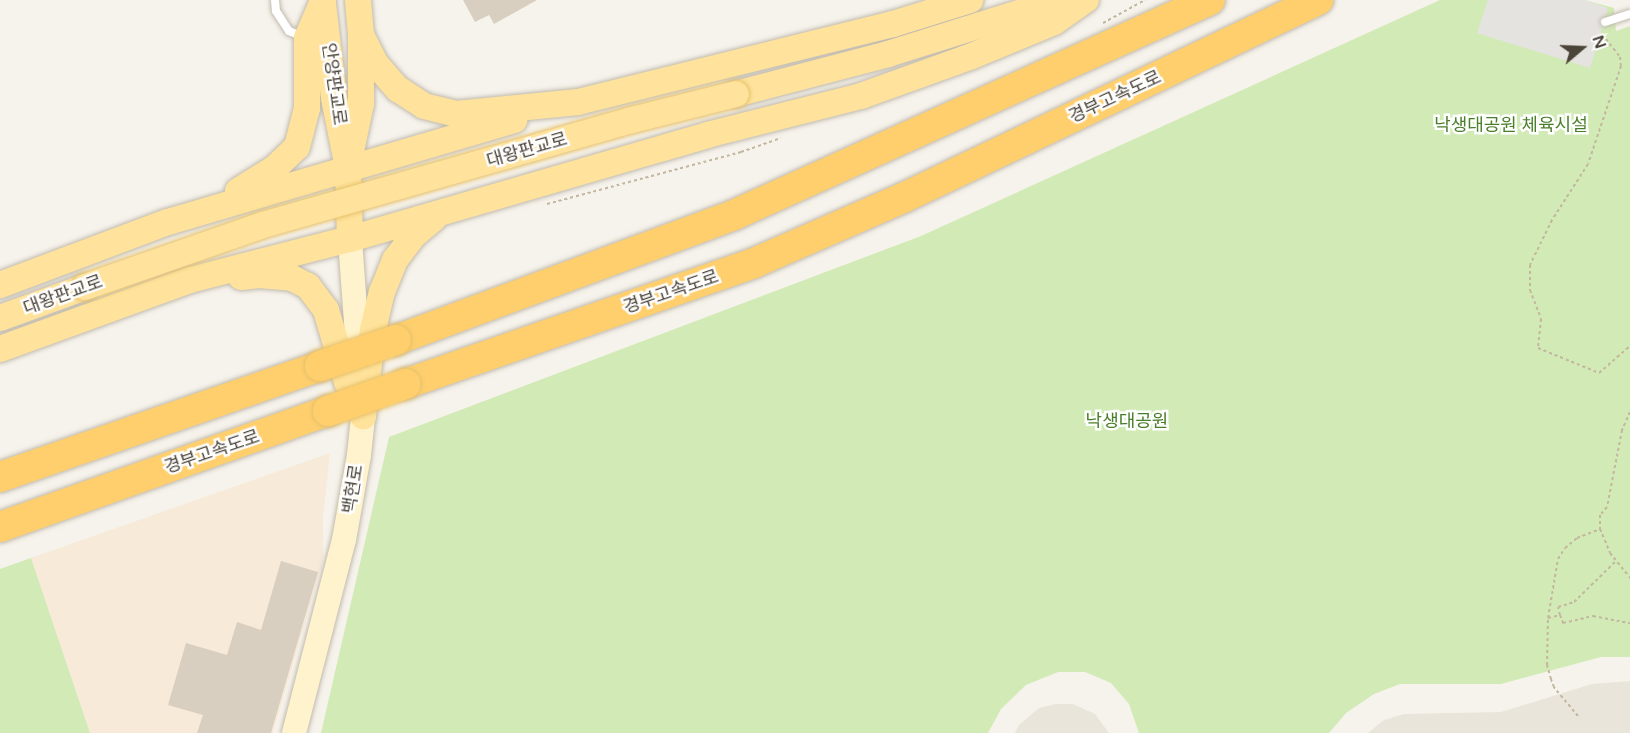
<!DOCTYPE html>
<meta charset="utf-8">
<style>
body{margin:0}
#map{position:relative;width:1630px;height:733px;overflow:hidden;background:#f6f3ec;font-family:"Varela Round","Noto Sans KR",sans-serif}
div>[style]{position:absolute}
.residential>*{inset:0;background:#eae5da}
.commercial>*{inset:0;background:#f7ead8}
.green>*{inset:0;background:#d2eab5}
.parking>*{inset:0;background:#e5e3e0}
.building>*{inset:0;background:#d8cfc1}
.path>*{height:2px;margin-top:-1px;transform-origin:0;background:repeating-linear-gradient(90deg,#c4b79f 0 3px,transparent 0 6px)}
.roads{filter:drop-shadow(0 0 2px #c2bbae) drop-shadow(0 0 2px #c2bbae)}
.lane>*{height:8px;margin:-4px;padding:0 4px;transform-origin:4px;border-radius:4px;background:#fff}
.secondary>*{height:24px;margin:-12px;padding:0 12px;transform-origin:12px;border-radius:12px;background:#fff3cd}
.primary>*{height:26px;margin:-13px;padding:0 13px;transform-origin:13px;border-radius:13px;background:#ffe39c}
.highway>*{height:30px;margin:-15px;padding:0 15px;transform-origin:15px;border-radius:15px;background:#ffcf6e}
.bridges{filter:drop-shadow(0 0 2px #e6c16a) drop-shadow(0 0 2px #e6c16a)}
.primary-bridge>*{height:26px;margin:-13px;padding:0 13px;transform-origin:13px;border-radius:13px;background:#ffe39c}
.highway-bridge>*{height:30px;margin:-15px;padding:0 15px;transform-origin:15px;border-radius:15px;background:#ffcf6e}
span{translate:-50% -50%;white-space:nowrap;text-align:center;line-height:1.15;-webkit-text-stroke:5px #fff;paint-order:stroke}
.street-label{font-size:18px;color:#4b4439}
.park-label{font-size:18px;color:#4a7f2a}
.north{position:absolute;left:1552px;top:18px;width:60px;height:60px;-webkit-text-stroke:4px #fff;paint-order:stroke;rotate:71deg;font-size:16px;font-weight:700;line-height:24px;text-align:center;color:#4b4439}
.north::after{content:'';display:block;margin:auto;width:21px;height:27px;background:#4b4439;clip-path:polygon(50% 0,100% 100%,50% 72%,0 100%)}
</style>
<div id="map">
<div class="residential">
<div style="clip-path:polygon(1630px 681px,1630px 733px,1368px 733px,1384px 720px,1404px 714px,1501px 712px,1592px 684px)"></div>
<div style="clip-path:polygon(1055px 704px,1073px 704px,1095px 714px,1109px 733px,1015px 733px,1019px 725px,1039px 708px)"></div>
</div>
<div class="commercial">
<div style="clip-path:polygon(330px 453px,323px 516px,323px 561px,273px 733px,90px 733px,31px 558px)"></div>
</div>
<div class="green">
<div style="clip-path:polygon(1440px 0,1585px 0,1614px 8px,1616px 31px,1630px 26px,1630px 657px,1601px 657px,1501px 684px,1400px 684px,1374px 694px,1346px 713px,1329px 733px,1139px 733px,1129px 704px,1111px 683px,1085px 672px,1058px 672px,1026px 685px,1001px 709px,988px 733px,321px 733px,389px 437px,921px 236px)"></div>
<div style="clip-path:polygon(31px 558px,90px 733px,0 733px,0 569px)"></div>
</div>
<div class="parking">
<div style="clip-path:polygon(1488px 0,1585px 0,1608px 8px,1590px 68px,1477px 33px)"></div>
</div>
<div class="building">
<div style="clip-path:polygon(463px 0,537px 0,494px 24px,489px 15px,475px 22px)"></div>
<div style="clip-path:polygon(281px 561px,318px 572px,271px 733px,197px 733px,203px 715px,168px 705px,186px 643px,227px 655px,237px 622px,261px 630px)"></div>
</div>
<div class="path">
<div style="left:1103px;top:23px;width:48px;rotate:-28.7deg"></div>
<div style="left:1606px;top:39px;width:23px;rotate:52deg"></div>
<div style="left:1620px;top:57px;width:9px;rotate:84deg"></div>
<div style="left:1621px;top:66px;width:103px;rotate:108.6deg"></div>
<div style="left:1588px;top:164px;width:67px;rotate:122.7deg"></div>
<div style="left:1552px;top:220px;width:50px;rotate:116.1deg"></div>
<div style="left:1530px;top:265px;width:25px;rotate:90deg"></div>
<div style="left:1530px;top:290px;width:31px;rotate:69deg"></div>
<div style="left:1541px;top:319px;width:29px;rotate:96deg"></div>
<div style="left:1538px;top:348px;width:66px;rotate:22.3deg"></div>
<div style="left:1599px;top:373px;width:41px;rotate:-41.1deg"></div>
<div style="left:547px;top:204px;width:201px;rotate:-15deg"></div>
<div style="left:741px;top:152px;width:42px;rotate:-19.3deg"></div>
<div style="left:1630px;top:412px;width:20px;rotate:114deg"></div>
<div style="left:1622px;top:430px;width:78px;rotate:101deg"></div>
<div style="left:1607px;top:507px;width:11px;rotate:131deg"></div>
<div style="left:1600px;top:515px;width:14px;rotate:90deg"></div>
<div style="left:1600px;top:529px;width:26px;rotate:67deg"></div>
<div style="left:1610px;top:553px;width:32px;rotate:51deg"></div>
<div style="left:1560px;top:615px;width:8px;rotate:-104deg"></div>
<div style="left:1558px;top:607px;width:17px;rotate:-17deg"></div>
<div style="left:1574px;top:602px;width:59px;rotate:-44.3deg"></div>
<div style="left:1548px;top:618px;width:12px;rotate:-14deg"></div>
<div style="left:1560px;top:615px;width:9px;rotate:69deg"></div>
<div style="left:1563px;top:623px;width:31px;rotate:-13deg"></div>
<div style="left:1593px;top:616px;width:38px;rotate:11deg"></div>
<div style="left:1578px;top:716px;width:38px;rotate:-130deg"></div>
<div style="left:1554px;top:687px;width:9px;rotate:-111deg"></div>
<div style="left:1551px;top:679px;width:15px;rotate:-106deg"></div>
<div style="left:1547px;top:665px;width:47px;rotate:-88.8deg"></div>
<div style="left:1548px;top:618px;width:60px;rotate:-80.4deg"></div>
<div style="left:1558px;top:559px;width:13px;rotate:-58deg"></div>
<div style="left:1565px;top:548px;width:16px;rotate:-40deg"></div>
<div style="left:1577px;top:538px;width:25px;rotate:-21deg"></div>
</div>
<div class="roads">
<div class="lane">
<div style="left:275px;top:0;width:11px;rotate:85deg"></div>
<div style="left:276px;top:11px;width:24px;rotate:57deg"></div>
<div style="left:289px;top:31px;width:16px;rotate:22deg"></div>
<div style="left:1605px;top:22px;width:26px;rotate:-18deg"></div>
</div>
<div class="secondary">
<div style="left:294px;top:733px;width:199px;rotate:-75.5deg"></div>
<div style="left:344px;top:540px;width:86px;rotate:-80deg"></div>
<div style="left:359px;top:455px;width:38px;rotate:-84deg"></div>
<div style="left:363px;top:417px;width:178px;rotate:-94.2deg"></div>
</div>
<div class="primary">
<div style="left:323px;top:4px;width:95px;rotate:83.3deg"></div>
<div style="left:334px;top:98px;width:71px;rotate:78.7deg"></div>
<div style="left:348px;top:168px;width:71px;rotate:88.4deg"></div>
<div style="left:361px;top:35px;width:31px;rotate:63deg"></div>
<div style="left:375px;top:63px;width:35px;rotate:49deg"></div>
<div style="left:398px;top:89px;width:31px;rotate:33deg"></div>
<div style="left:424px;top:106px;width:33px;rotate:14deg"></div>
<div style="left:456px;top:114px;width:123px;rotate:-5.6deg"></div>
<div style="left:578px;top:102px;width:325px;rotate:-13.9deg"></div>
<div style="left:893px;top:24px;width:81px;rotate:-17.3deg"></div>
<div style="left:736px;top:94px;width:157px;rotate:-14.7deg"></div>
<div style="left:888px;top:54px;width:180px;rotate:-17.4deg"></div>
<div style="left:350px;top:156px;width:53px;rotate:-78.1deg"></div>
<div style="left:361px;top:104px;width:69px;rotate:-90deg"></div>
<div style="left:361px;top:35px;width:35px;rotate:-95deg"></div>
<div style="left:238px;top:191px;width:44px;rotate:-31.9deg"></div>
<div style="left:275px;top:168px;width:30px;rotate:-44deg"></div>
<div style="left:297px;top:147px;width:40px;rotate:-75.6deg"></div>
<div style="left:307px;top:108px;width:70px;rotate:-90deg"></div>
<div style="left:307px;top:38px;width:40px;rotate:-66.6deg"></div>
<div style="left:241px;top:277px;width:18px;rotate:-6deg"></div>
<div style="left:259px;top:275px;width:33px;rotate:5deg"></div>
<div style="left:292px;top:278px;width:18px;rotate:27deg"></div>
<div style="left:308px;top:286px;width:30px;rotate:53deg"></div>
<div style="left:326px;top:310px;width:75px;rotate:73.7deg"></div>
<div style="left:347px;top:382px;width:38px;rotate:65deg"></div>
<div style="left:0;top:285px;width:179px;rotate:-20.6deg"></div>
<div style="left:168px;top:222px;width:361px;rotate:-16.4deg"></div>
<div style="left:0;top:318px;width:90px;rotate:-20deg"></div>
<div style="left:0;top:349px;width:202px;rotate:-20deg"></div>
<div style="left:190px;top:280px;width:165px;rotate:-14.4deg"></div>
<div style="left:350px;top:239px;width:372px;rotate:-16.2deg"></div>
<div style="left:707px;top:135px;width:159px;rotate:-14.2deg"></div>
<div style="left:861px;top:96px;width:118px;rotate:-19.8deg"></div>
<div style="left:972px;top:56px;width:89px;rotate:-22.5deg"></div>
<div style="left:1054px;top:22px;width:39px;rotate:-35deg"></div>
<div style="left:363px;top:416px;width:87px;rotate:-83.4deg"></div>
<div style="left:373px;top:330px;width:39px;rotate:-77deg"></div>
<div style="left:382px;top:292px;width:35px;rotate:-68deg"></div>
<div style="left:395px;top:260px;width:31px;rotate:-53deg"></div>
<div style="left:414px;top:235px;width:26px;rotate:-40deg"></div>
</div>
<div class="highway">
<div style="left:396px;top:340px;width:363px;rotate:-20.3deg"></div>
<div style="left:736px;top:214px;width:520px;rotate:-24.3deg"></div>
<div style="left:405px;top:384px;width:369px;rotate:-19.1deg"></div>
<div style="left:754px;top:263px;width:163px;rotate:-23.6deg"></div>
<div style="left:903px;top:198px;width:460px;rotate:-25.5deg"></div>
<div style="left:0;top:477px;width:339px;rotate:-19.1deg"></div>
<div style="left:0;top:527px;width:348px;rotate:-19.5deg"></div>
</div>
</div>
<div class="bridges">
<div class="primary-bridge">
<div style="left:85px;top:287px;width:188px;rotate:-19.2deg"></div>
<div style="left:263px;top:225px;width:384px;rotate:-15.9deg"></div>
<div style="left:632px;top:120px;width:107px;rotate:-14deg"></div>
</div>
<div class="highway-bridge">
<div style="left:320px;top:366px;width:80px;rotate:-18.9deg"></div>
<div style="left:328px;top:411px;width:82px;rotate:-19.3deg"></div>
</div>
</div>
<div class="street-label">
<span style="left:334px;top:84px;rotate:82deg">안양판교로</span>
<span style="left:1115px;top:97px;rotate:-25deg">경부고속도로</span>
<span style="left:527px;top:150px;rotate:-16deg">대왕판교로</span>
<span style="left:671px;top:292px;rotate:-19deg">경부고속도로</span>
<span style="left:63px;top:295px;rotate:-20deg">대왕판교로</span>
<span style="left:212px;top:452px;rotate:-19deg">경부고속도로</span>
<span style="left:353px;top:489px;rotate:-81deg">백현로</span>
</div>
<div class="park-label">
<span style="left:1511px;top:125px">낙생대공원 체육시설</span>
<span style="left:1127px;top:421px">낙생대공원</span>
</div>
<div class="north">N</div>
</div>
